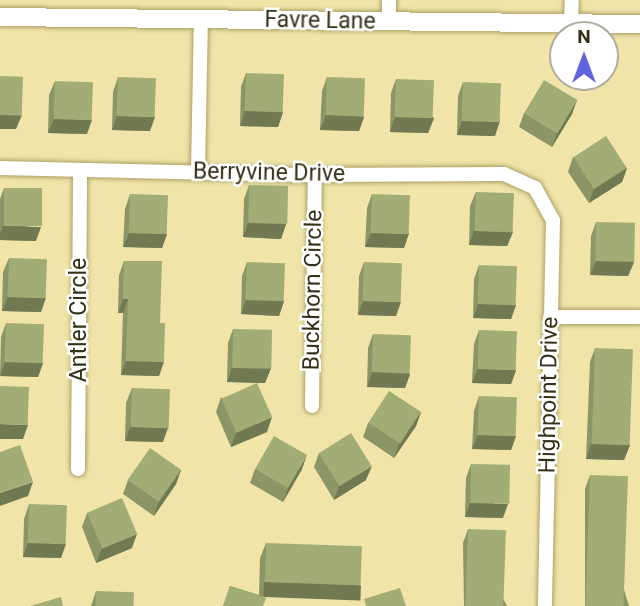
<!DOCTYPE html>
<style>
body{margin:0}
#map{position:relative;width:640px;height:606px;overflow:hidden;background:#f0e4a8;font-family:Roboto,sans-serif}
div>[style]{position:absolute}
.roads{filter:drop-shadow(0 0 2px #ada067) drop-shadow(0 0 2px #ada067)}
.minor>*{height:14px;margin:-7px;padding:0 7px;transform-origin:7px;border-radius:7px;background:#fff}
.tertiary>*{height:18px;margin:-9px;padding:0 9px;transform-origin:9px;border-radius:9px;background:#fff}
.wall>*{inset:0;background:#8b9565}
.shaded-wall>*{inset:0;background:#717952;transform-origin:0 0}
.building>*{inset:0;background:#a2ad75;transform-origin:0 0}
span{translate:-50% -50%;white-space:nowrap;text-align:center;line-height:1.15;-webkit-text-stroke:5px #fff;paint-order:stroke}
.street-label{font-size:23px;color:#353018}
.north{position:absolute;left:549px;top:21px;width:70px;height:70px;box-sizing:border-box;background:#fff;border:2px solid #aeaca3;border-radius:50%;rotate:0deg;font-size:19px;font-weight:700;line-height:28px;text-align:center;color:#353018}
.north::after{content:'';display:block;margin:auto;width:24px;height:32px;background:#6064dc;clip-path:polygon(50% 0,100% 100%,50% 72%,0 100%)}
</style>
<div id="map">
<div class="roads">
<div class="minor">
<div style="left:389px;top:22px;width:22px;rotate:-90deg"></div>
<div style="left:571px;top:23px;width:23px;rotate:-88deg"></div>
<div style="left:0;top:168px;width:315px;rotate:1.3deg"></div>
<div style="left:315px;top:175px;width:189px;rotate:-0.3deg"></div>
<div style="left:504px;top:174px;width:34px;rotate:24deg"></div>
<div style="left:535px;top:188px;width:37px;rotate:61deg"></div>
<div style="left:553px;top:220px;width:386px;rotate:91.2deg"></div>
<div style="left:198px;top:171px;width:151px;rotate:-88.9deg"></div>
<div style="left:550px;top:317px;width:90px"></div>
<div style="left:312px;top:406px;width:231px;rotate:-89.3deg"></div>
<div style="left:78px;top:469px;width:298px;rotate:-89.6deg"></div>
</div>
<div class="tertiary">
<div style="left:0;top:17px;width:640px;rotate:0.63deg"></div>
</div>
</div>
<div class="wall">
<div style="clip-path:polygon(246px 73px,283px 112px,278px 127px,240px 126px,241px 87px)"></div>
<div style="clip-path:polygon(118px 77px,150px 131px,112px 130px,113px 92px)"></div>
<div style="clip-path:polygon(327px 77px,364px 117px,359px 131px,320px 130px,322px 91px)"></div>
<div style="clip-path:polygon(396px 79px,434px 118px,428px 133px,390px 132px,391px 93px)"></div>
<div style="clip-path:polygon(55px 81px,87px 134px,48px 133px,49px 95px)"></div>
<div style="clip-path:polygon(463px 82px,495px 136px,457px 135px,458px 96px)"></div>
<div style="clip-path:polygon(577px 100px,572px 114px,552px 147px,519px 127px,524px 113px)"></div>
<div style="clip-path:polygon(573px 157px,627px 168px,622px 182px,589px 203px,568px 172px)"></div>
<div style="clip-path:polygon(249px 185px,286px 224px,281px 239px,243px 237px,244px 199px)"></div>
<div style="clip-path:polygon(4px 188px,36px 241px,0 240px,0 199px)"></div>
<div style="clip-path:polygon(476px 192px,513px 232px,507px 246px,469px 245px,470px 206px)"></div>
<div style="clip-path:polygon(130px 194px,167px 234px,162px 248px,123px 247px,125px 209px)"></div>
<div style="clip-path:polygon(372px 194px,409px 233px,404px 248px,365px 247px,367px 208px)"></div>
<div style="clip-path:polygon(596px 222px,634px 262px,628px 276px,590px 275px,591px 236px)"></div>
<div style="clip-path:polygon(9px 258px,41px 312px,2px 311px,3px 272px)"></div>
<div style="clip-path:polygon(124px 261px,160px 323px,159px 376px,121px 375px,123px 313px,118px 313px,119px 275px)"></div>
<div style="clip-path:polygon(247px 262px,284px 301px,279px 316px,241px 314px,242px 276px)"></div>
<div style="clip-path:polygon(364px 262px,396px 316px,358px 315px,359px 276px)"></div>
<div style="clip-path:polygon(479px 265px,516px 305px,511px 319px,473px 318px,474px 279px)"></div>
<div style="clip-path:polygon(6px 323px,43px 363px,38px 377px,0 376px,1px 337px)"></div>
<div style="clip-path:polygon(233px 329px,271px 368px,265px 383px,227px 382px,228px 343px)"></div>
<div style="clip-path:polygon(479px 330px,516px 370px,511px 384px,472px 383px,474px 344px)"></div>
<div style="clip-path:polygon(373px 334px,410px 374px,405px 388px,367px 387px,368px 348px)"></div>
<div style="clip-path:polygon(595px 348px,630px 445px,624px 460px,586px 459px,590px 362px)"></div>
<div style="clip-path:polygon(132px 388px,163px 442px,125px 441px,126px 403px)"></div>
<div style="clip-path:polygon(479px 396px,516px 436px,511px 450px,472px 449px,474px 411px)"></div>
<div style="clip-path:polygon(221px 397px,267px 432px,231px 447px,216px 412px)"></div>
<div style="clip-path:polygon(421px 412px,416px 426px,394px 458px,363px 437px,368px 423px)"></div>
<div style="clip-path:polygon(319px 453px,366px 480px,334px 500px,314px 467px)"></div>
<div style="clip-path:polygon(471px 464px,503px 518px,465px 517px,466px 478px)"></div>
<div style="clip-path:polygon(255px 469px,302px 469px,283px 502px,250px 483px)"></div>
<div style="clip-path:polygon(181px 470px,176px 484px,154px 516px,123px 494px,128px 480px)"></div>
<div style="clip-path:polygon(590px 475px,629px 606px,585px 606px,585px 489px)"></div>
<div style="clip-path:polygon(29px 504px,61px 558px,23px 557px,24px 519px)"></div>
<div style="clip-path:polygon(87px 513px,132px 548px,96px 563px,82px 527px)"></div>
<div style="clip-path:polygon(468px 529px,507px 606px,464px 606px,463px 543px)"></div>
<div style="clip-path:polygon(266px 543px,361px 586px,356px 600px,263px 596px,263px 606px,223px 606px,230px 586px,259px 595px,260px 558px)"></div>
<div style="clip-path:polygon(96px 591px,134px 606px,91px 606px)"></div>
</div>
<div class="shaded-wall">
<div style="clip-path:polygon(577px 100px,572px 114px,552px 147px,557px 133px)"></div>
<div style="clip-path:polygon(245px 111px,283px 112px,278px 127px,240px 126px)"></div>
<div style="clip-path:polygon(0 115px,22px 115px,16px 129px,0 129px)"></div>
<div style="clip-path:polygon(326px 115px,364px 117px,359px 131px,320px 130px)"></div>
<div style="clip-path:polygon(117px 116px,155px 117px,150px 131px,112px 130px)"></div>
<div style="clip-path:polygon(395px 117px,434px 118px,428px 133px,390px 132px)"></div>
<div style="clip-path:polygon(54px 119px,92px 120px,87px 134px,48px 133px)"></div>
<div style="clip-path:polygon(462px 121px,500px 121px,495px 136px,457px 135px)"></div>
<div style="clip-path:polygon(627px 168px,622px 182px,589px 203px,594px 189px)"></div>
<div style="clip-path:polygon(248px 223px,286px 224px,281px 239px,243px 237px)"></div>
<div style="clip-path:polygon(3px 226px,41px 227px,36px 241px,0 240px,0 234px)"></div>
<div style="clip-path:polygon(474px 231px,513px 232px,507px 246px,469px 245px)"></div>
<div style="clip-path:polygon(129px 233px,167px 234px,162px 248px,123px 247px)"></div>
<div style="clip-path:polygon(371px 233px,409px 233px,404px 248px,365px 247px)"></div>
<div style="clip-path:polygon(596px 261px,634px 262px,628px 276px,590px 275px)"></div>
<div style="clip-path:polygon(8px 297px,46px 298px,41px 312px,2px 311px)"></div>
<div style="clip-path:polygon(123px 299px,128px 299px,123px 313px,118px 313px)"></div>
<div style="clip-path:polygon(246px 300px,284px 301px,279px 316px,241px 314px)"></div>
<div style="clip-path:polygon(363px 301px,401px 302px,396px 316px,358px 315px)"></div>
<div style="clip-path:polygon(478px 304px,516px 305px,511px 319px,473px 318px)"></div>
<div style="clip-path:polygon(126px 361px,164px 362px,159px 376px,121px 375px)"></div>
<div style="clip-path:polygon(5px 362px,43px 363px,38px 377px,0 376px)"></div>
<div style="clip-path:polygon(232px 368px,271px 368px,265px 383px,227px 382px)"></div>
<div style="clip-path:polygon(478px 369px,516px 370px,511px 384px,472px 383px)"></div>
<div style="clip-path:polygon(372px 372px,410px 374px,405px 388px,367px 387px)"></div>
<div style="clip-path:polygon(421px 412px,416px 426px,394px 458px,399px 444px)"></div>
<div style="clip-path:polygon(272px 417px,267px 432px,231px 447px,236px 433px)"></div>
<div style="clip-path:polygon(0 424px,28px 425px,23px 439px,0 439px)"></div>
<div style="clip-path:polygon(130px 427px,168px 428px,163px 442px,125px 441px)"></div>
<div style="clip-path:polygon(478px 435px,516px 436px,511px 450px,472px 449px)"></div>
<div style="clip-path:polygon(591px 444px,630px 445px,624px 460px,586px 459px)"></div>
<div style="clip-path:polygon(307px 455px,302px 469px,283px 502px,288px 488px)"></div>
<div style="clip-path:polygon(372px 466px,366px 480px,334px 500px,339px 486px)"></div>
<div style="clip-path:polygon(181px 470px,176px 484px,154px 516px,159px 501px)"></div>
<div style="clip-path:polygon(33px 482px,28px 496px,0 506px,0 493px)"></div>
<div style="clip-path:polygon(470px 503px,508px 504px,503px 518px,465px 517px)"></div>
<div style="clip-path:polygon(137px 534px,132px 548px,96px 563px,102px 548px)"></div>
<div style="clip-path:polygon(28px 543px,66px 544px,61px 558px,23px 557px)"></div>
<div style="left:264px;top:582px;width:97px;height:15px;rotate:2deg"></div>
</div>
<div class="building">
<div style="left:246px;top:73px;width:38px;height:38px;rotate:2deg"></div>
<div style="left:0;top:76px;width:23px;height:39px;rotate:2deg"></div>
<div style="left:118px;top:77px;width:38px;height:39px;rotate:2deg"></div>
<div style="left:327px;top:77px;width:38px;height:38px;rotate:2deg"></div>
<div style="left:396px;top:79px;width:38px;height:38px;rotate:2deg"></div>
<div style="left:544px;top:80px;width:39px;height:39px;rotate:31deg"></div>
<div style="left:55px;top:81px;width:38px;height:38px;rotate:2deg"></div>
<div style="left:463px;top:82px;width:38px;height:39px;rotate:2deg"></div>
<div style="left:606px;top:136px;width:38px;height:39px;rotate:57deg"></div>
<div style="left:249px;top:185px;width:39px;height:38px;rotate:1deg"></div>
<div style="left:4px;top:188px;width:38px;height:38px"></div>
<div style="left:476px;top:192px;width:38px;height:39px;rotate:2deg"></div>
<div style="left:130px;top:194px;width:38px;height:39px;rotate:2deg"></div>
<div style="left:372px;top:194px;width:38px;height:39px;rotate:2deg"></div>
<div style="left:596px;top:222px;width:39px;height:39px;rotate:1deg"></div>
<div style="left:9px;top:258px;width:38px;height:39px;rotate:2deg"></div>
<div style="clip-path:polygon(124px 261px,162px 261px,160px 323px,165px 323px,164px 362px,126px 361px,128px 299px,123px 299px)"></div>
<div style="left:247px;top:262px;width:38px;height:38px;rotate:2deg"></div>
<div style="left:364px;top:262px;width:38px;height:39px;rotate:2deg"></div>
<div style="left:479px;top:265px;width:38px;height:39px;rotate:2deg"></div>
<div style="left:6px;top:323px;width:38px;height:39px;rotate:2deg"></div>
<div style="left:233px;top:329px;width:39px;height:39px;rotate:1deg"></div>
<div style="left:479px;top:330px;width:38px;height:39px;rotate:2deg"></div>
<div style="left:373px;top:334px;width:38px;height:38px;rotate:2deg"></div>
<div style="left:595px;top:348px;width:38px;height:96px;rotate:2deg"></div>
<div style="left:257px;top:383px;width:37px;height:39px;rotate:66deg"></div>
<div style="left:0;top:386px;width:29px;height:38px;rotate:2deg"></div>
<div style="left:132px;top:388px;width:38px;height:39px;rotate:2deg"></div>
<div style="left:389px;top:391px;width:38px;height:38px;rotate:33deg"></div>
<div style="left:479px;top:396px;width:38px;height:39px;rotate:2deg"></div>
<div style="left:351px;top:433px;width:39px;height:38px;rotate:58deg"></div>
<div style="left:274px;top:436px;width:38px;height:38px;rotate:30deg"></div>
<div style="clip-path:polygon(20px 445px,33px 482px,0 493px,0 452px)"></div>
<div style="left:150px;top:448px;width:38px;height:39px;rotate:35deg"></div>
<div style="left:471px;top:464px;width:39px;height:39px;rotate:1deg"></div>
<div style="left:590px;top:475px;width:38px;height:131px;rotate:2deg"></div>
<div style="left:122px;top:498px;width:39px;height:38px;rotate:67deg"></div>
<div style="left:29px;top:504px;width:38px;height:39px;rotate:2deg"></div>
<div style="left:468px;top:529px;width:38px;height:77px;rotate:2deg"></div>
<div style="left:266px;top:543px;width:96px;height:39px;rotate:2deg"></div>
<div style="clip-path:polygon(230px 586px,266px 598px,263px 606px,223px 606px)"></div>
<div style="clip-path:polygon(400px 588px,406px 606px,366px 606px,364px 599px)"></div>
<div style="left:96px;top:591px;width:38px;height:15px;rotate:2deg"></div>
<div style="clip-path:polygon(61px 597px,63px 606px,30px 606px)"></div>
</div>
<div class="street-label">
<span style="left:320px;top:21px;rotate:1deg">Favre Lane</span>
<span style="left:269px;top:173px;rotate:1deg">Berryvine Drive</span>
<span style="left:313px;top:290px;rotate:-89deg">Buckhorn Circle</span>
<span style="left:79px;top:320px;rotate:-90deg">Antler Circle</span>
<span style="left:549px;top:395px;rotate:-89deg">Highpoint Drive</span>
</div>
<div class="north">N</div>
</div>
